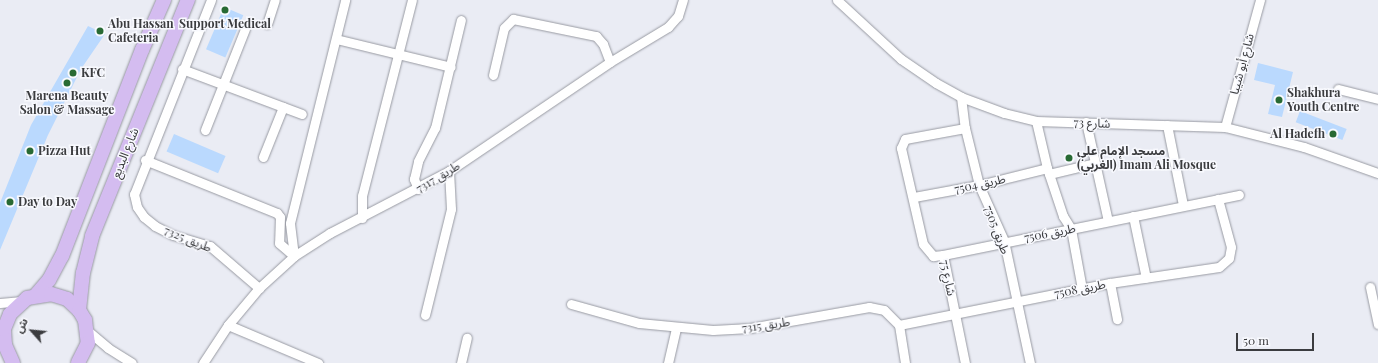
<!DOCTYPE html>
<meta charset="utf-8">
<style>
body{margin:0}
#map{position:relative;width:1378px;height:363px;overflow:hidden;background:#eaecf4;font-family:"Playfair Display","Noto Sans Arabic",serif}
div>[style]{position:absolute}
.building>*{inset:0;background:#bad9fe;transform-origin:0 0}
.roads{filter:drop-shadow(0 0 1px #989aa2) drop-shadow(0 0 1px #989aa2)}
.street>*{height:9px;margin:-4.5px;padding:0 4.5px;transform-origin:4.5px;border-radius:4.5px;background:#fff}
.primary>*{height:14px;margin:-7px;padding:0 7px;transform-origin:7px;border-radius:7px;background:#d4bcf0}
.dots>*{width:11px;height:11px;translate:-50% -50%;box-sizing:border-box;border:2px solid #f8f9fe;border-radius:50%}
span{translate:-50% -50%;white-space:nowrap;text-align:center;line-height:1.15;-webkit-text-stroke:3px #f8f9fe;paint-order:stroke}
.poi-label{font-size:12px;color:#3b3c3f;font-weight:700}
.left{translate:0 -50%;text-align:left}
.right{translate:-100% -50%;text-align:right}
.street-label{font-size:12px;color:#3b3c3f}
.north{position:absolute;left:12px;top:311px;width:40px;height:40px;-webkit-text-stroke:3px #f8f9fe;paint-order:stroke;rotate:297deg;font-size:11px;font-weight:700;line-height:16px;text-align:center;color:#3b3c3f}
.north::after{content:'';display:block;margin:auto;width:14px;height:18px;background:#3b3c3f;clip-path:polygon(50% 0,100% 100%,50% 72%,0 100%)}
.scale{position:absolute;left:1236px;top:333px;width:78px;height:18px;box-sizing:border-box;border:2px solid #3b3c3f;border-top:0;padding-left:5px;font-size:12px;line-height:14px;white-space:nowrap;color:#3b3c3f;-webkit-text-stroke:3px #f8f9fe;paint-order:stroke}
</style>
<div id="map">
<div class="building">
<div style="left:224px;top:7px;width:21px;height:46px;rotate:23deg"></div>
<div style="clip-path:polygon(88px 26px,105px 34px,81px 69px,48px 135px,0 250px,0 203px,31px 125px)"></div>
<div style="clip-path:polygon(1258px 63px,1293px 72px,1282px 117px,1268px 114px,1275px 85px,1254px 80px)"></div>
<div style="left:1300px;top:111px;width:50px;height:12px;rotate:21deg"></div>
<div style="left:174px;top:134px;width:56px;height:19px;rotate:23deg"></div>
</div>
<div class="roads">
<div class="street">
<div style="left:211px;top:0;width:209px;rotate:111.6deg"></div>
<div style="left:134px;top:194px;width:13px;rotate:77deg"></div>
<div style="left:137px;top:207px;width:12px;rotate:55deg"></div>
<div style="left:144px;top:217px;width:14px;rotate:39deg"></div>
<div style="left:155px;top:226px;width:20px;rotate:27deg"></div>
<div style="left:173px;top:235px;width:39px;rotate:17deg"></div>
<div style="left:210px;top:246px;width:65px;rotate:40.6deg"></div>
<div style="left:837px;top:0;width:87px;rotate:42.7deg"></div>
<div style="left:901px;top:59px;width:42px;rotate:34.4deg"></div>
<div style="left:936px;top:83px;width:29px;rotate:29deg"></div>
<div style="left:961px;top:97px;width:46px;rotate:20.4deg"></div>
<div style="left:1004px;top:113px;width:33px;rotate:14deg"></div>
<div style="left:1036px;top:121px;width:189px;rotate:1.8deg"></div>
<div style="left:1225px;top:127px;width:81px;rotate:14.2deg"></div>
<div style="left:1304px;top:147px;width:78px;rotate:19.4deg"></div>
<div style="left:267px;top:24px;width:25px;rotate:-72deg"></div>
<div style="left:336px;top:39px;width:118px;rotate:13.7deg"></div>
<div style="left:182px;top:69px;width:128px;rotate:20.6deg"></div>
<div style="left:493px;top:75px;width:48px;rotate:-76.8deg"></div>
<div style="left:504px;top:28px;width:13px;rotate:-45deg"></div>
<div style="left:513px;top:19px;width:85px;rotate:11.6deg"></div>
<div style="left:596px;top:36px;width:11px;rotate:49deg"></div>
<div style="left:603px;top:44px;width:19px;rotate:69deg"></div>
<div style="left:1338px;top:89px;width:41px;rotate:14deg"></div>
<div style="left:961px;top:97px;width:31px;rotate:83deg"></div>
<div style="left:965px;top:128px;width:59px;rotate:76.2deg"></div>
<div style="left:979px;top:185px;width:61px;rotate:65.9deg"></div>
<div style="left:1004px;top:241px;width:125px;rotate:78deg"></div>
<div style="left:1036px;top:121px;width:48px;rotate:76.8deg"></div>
<div style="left:1047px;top:168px;width:51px;rotate:71.6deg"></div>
<div style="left:1063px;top:216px;width:15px;rotate:58deg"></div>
<div style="left:1071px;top:229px;width:61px;rotate:79.6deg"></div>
<div style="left:1086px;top:122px;width:101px;rotate:77.5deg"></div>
<div style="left:1167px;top:125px;width:82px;rotate:78.7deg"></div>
<div style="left:1225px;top:127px;width:132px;rotate:-74.6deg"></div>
<div style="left:965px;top:128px;width:61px;rotate:169.6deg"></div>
<div style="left:905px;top:139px;width:10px;rotate:114deg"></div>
<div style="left:901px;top:148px;width:98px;rotate:77.1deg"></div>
<div style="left:923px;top:244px;width:16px;rotate:50deg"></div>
<div style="left:933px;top:256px;width:10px;rotate:-6deg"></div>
<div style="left:943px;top:255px;width:110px;rotate:78.5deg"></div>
<div style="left:205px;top:130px;width:109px;rotate:-68.4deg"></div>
<div style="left:263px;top:157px;width:54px;rotate:-68.2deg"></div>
<div style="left:145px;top:160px;width:142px;rotate:21.9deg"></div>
<div style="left:277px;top:213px;width:5px;rotate:53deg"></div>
<div style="left:280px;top:217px;width:26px;rotate:92deg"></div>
<div style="left:279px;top:243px;width:20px;rotate:41deg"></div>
<div style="left:1049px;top:174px;width:47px;rotate:-13.4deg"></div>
<div style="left:418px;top:189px;width:11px;rotate:-112deg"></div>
<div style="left:414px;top:179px;width:18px;rotate:-77deg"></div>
<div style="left:418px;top:161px;width:37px;rotate:-63deg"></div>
<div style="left:435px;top:128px;width:111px;rotate:-76.5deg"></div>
<div style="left:914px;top:197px;width:66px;rotate:-10.5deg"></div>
<div style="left:979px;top:185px;width:70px;rotate:-14deg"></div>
<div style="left:1133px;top:216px;width:63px;rotate:78.2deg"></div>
<div style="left:362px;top:218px;width:22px;rotate:-90deg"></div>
<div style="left:362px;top:196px;width:202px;rotate:-75.7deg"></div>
<div style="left:943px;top:255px;width:302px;rotate:-11.5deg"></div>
<div style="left:294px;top:256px;width:33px;rotate:-97deg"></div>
<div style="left:290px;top:223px;width:230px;rotate:-76.1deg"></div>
<div style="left:1110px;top:283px;width:37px;rotate:79deg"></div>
<div style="left:1370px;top:287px;width:38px;rotate:78deg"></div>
<div style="left:0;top:303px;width:22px;rotate:-5deg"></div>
<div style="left:571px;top:304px;width:71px;rotate:15.6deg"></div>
<div style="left:639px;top:323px;width:74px;rotate:5.4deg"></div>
<div style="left:713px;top:330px;width:37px;rotate:-3deg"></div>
<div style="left:750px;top:328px;width:121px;rotate:-10deg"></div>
<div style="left:869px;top:307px;width:15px;rotate:11deg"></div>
<div style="left:884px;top:310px;width:21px;rotate:45deg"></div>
<div style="left:899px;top:325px;width:38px;rotate:81deg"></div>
<div style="left:425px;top:315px;width:109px;rotate:-76.2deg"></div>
<div style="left:451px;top:209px;width:38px;rotate:-93deg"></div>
<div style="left:228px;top:325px;width:98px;rotate:22.9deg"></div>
<div style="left:899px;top:325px;width:215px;rotate:-11.3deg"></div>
<div style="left:1110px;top:283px;width:110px;rotate:-8.4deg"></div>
<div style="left:1219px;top:267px;width:13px;rotate:-42deg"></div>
<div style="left:1229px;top:258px;width:11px;rotate:-80deg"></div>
<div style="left:1231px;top:247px;width:50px;rotate:-105.2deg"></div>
<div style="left:88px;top:331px;width:26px;rotate:40deg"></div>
<div style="left:108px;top:348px;width:28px;rotate:32deg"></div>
<div style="left:203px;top:363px;width:45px;rotate:-56.7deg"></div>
<div style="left:228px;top:325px;width:48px;rotate:-50deg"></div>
<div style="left:259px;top:288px;width:47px;rotate:-42.4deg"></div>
<div style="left:294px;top:256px;width:43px;rotate:-32.6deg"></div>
<div style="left:330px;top:233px;width:134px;rotate:-27.5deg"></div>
<div style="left:449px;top:171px;width:194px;rotate:-34.1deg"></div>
<div style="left:610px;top:62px;width:68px;rotate:-31.1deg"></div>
<div style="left:668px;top:27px;width:15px;rotate:-48deg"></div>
<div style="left:678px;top:16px;width:17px;rotate:-73deg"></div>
<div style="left:461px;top:363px;width:26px;rotate:-77deg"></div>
<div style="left:668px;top:363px;width:36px;rotate:-77deg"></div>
</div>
<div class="primary">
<div style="left:35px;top:296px;width:21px;rotate:-49deg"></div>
<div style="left:49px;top:280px;width:27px;rotate:-62deg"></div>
<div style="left:62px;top:256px;width:221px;rotate:-68.8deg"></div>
<div style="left:142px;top:50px;width:55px;rotate:-66.3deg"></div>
<div style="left:79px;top:310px;width:37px;rotate:-84deg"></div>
<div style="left:83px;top:273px;width:38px;rotate:-76deg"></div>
<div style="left:92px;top:236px;width:255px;rotate:-67.9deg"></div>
<div style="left:13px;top:363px;width:20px;rotate:-114deg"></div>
<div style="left:5px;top:345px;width:16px;rotate:-94deg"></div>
<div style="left:4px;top:329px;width:16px;rotate:-68deg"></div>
<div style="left:10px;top:314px;width:23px;rotate:-43deg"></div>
<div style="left:27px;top:298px;width:24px;rotate:-9deg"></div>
<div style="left:51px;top:294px;width:17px;rotate:17deg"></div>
<div style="left:67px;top:299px;width:16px;rotate:43deg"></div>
<div style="left:79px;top:310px;width:12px;rotate:59deg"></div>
<div style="left:85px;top:320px;width:23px;rotate:83deg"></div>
<div style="left:88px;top:343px;width:22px;rotate:117deg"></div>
</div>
</div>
<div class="dots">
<div style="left:225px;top:10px;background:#286a34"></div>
<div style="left:100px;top:31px;background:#286a34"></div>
<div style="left:73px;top:73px;background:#286a34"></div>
<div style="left:67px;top:83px;background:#286a34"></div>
<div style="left:1279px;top:100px;background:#286a34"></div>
<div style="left:1333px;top:134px;background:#286a34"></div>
<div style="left:30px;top:151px;background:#286a34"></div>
<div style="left:1069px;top:158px;background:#286a34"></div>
<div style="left:10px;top:202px;background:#286a34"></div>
</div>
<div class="poi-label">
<span class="left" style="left:108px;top:31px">Abu Hassan<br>Cafeteria</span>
<span style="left:225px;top:24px">Support Medical</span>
<span class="left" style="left:81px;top:73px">KFC</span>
<span class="left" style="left:1287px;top:100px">Shakhura<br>Youth Centre</span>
<span style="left:67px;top:103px">Marena Beauty<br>Salon &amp; Massage</span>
<span class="right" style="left:1325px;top:134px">Al Hadefh</span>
<span class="left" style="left:38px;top:151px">Pizza Hut</span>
<span class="left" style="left:1077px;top:158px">مسجد الإمام علي<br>(الغربي) Imam Ali Mosque</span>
<span class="left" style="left:18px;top:202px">Day to Day</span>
</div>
<div class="street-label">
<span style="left:1242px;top:64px;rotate:-75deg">شارع أبو شيبا</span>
<span style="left:1092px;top:123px;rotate:2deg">شارع 73</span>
<span style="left:125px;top:153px;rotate:-68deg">شارع البديع</span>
<span style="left:438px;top:177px;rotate:-31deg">طريق 7317</span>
<span style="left:980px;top:184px;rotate:-12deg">طريق 7504</span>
<span style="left:997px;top:230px;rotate:69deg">طريق 7505</span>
<span style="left:1050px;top:233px;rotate:-11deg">طريق 7506</span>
<span style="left:188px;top:239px;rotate:22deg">طريق 7325</span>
<span style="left:948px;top:278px;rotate:78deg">شارع 75</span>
<span style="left:1080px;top:289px;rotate:-11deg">طريق 7508</span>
<span style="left:766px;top:325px;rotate:-8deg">طريق 7315</span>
</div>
<div class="north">ش</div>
<div class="scale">50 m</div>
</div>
